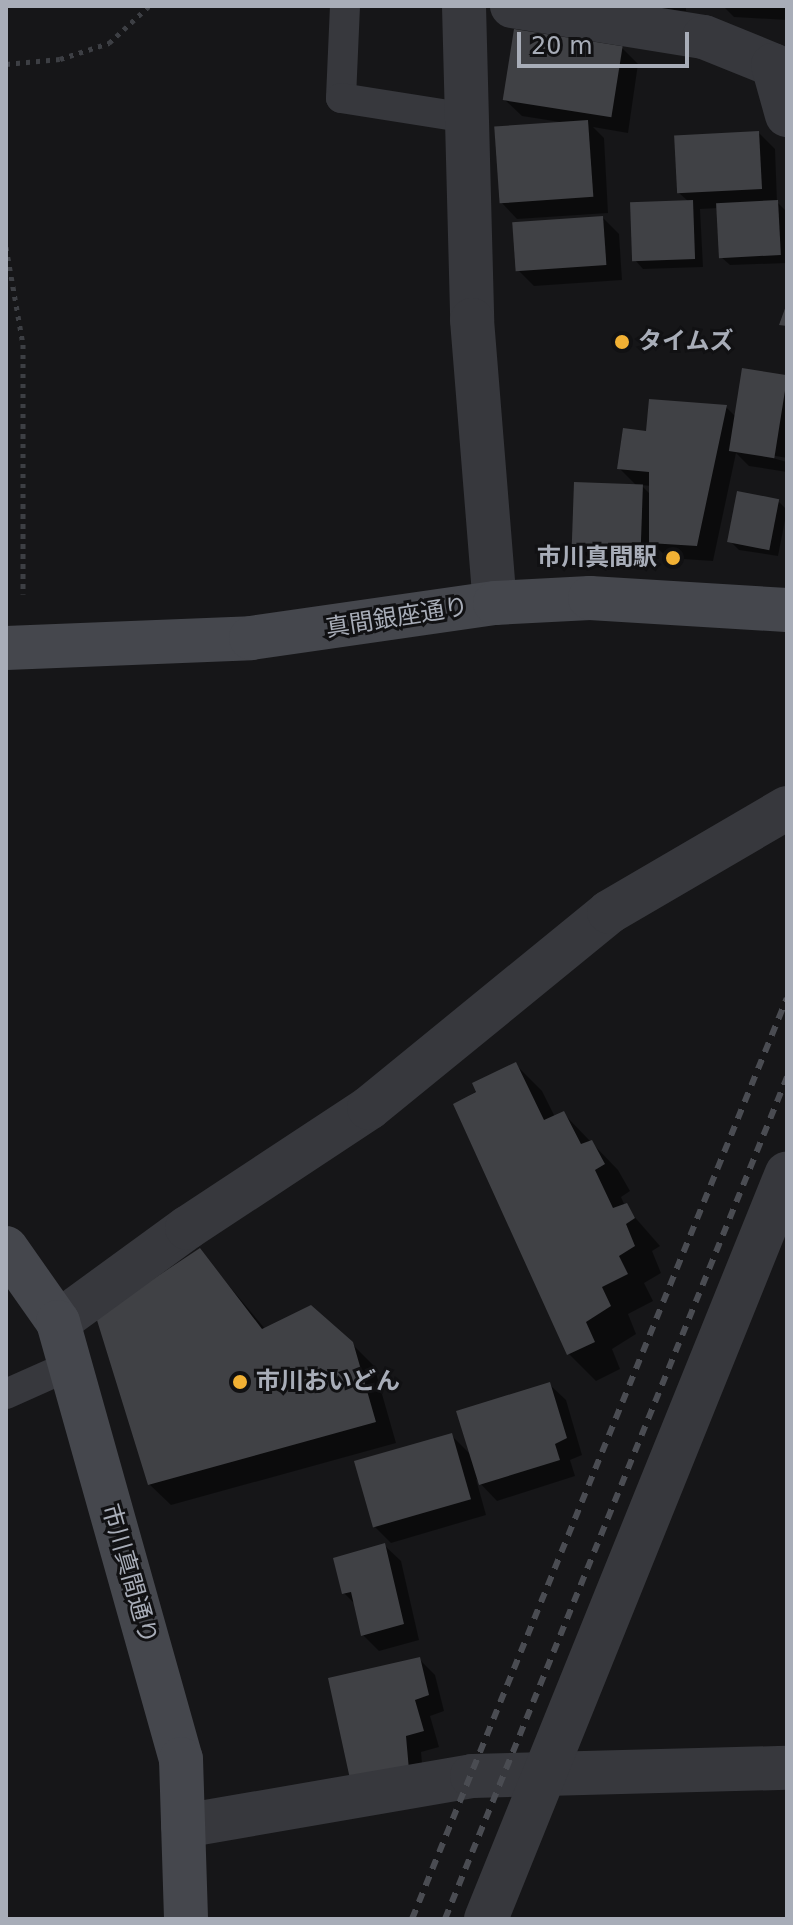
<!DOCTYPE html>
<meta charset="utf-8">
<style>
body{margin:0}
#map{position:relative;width:793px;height:1925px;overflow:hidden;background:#161618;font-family:"DejaVu Sans","Noto Sans JP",sans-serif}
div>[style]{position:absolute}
.shadow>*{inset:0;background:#0007}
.building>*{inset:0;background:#404145;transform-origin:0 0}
.path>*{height:5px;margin-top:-2.5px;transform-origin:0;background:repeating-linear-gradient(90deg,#3d3f44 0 4px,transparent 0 10px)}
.lane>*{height:30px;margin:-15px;padding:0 15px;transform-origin:15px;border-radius:15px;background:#37383d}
.street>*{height:44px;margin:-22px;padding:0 22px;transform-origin:22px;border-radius:22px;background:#37383d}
.secondary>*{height:44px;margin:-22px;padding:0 22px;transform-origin:22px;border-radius:22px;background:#45474d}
.rail>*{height:6px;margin-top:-3px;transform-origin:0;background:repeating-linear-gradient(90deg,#4a4c52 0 10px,transparent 0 18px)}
.dots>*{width:22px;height:22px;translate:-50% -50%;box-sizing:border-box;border:4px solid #111113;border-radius:50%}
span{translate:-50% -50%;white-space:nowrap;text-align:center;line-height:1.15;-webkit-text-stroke:6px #111113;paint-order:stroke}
.poi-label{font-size:24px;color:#a8adb8;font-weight:700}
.left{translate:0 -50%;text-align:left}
.right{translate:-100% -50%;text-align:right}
.street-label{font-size:24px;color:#a8adb8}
.frame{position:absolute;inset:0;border:8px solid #a8adb8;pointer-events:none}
.scale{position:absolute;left:517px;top:32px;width:172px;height:36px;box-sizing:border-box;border:4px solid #a8adb8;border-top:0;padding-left:10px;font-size:24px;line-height:28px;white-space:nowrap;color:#a8adb8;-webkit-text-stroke:6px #111113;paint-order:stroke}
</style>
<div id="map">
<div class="shadow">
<div style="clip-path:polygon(629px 6px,686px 6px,686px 11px)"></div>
<div style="clip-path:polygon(723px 6px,787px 6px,787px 20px,734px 17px)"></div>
<div style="clip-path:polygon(622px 48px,638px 64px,628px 133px,593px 127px,604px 138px,608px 213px,517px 219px,501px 202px,560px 122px,522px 116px,505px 100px)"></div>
<div style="clip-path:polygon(759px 133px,775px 149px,777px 202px,786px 211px,787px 263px,730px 265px,721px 257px,719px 208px,700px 209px,703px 267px,643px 269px,635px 260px,689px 202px,679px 193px)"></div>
<div style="clip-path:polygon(603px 218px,619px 234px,622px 280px,534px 286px,518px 270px)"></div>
<div style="clip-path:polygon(evenodd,744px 371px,787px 377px,787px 458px,748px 451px,787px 462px,787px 472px,749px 466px,736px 453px,713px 561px,668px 558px,657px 548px,656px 563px,590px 560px,573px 543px,637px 486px,619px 468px,648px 433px,726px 407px,737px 418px,744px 371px,641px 485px,651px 486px,651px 495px,641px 485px)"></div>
<div style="clip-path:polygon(778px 501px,787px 510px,778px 556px,739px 550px,730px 541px)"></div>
<div style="clip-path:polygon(515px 1064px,542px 1091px,555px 1117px,563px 1113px,618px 1170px,630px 1191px,621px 1197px,625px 1206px,660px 1246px,652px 1251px,661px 1273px,644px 1283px,653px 1301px,628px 1314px,636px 1334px,612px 1349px,620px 1369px,596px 1381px,569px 1354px,456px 1105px)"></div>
<div style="clip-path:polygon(199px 1250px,266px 1330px,352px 1344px,374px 1366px,396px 1443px,171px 1505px,149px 1484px)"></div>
<div style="clip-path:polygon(549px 1384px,566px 1400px,582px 1455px,570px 1460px,575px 1476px,497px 1501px,476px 1479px,486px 1515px,391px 1543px,375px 1527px,451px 1435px,472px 1456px)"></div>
<div style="clip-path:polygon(384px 1545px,401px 1561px,419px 1640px,379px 1651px,363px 1635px,356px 1605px,344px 1593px)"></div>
<div style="clip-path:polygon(419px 1659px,435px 1675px,444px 1711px,430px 1716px,439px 1747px,421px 1752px,424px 1785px,368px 1794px)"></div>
</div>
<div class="building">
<div style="left:514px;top:29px;width:110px;height:72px;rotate:9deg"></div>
<div style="left:588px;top:120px;width:77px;height:94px;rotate:86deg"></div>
<div style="left:759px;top:131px;width:58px;height:85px;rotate:87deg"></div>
<div style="left:693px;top:200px;width:59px;height:63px;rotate:88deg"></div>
<div style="left:778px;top:200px;width:55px;height:62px;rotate:87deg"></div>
<div style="left:603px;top:216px;width:49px;height:91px;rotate:86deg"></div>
<div style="clip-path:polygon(787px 303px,787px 326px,779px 325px)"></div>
<div style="left:742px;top:368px;width:46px;height:84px;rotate:9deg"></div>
<div style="clip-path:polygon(649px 399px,727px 405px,697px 546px,649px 543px,649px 472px,617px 469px,623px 428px,646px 431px)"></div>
<div style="left:574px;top:482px;width:69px;height:62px;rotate:2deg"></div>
<div style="left:737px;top:491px;width:43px;height:52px;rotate:11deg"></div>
<div style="clip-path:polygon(516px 1062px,544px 1120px,564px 1111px,581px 1144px,592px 1140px,605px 1164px,595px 1170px,613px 1208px,627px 1203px,635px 1218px,626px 1224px,635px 1246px,619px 1256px,628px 1274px,602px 1287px,611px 1306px,586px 1322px,595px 1342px,567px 1355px,453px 1104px,476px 1092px,472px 1083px)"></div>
<div style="clip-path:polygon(200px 1248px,262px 1329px,311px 1305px,353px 1342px,376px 1422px,148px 1485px,96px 1317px)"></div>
<div style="clip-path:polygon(550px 1382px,567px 1438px,555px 1444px,560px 1460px,479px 1485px,456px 1411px)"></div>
<div style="left:452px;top:1433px;width:69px;height:102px;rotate:74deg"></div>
<div style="clip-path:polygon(385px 1543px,404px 1624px,361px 1636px,351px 1592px,342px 1594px,333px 1558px)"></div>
<div style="clip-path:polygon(420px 1657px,429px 1695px,415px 1700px,424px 1731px,406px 1736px,409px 1770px,350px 1779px,328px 1678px)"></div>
</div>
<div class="path">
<div style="left:6px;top:64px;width:54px;rotate:-5.3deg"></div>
<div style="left:60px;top:59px;width:52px;rotate:-18.1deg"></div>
<div style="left:109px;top:43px;width:54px;rotate:-42.8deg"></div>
<div style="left:6px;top:247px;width:98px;rotate:80.1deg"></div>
<div style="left:23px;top:344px;width:250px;rotate:90deg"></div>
</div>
<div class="lane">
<div style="left:345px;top:6px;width:92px;rotate:92.5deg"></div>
<div style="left:341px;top:98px;width:128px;rotate:9deg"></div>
<div style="left:6px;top:1394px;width:71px;rotate:-24deg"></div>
</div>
<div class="street">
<div style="left:464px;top:6px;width:314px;rotate:88.5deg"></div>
<div style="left:472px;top:320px;width:284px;rotate:85.4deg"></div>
<div style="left:512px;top:6px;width:194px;rotate:9.2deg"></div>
<div style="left:704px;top:37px;width:74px;rotate:22.1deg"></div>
<div style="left:773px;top:65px;width:52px;rotate:74.4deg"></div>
<div style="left:58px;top:1322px;width:160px;rotate:-36.1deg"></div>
<div style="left:187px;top:1228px;width:218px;rotate:-33.4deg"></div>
<div style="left:369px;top:1108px;width:310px;rotate:-39.2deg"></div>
<div style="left:609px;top:912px;width:206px;rotate:-30.3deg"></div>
<div style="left:183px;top:1826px;width:293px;rotate:-9.8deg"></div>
<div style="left:472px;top:1776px;width:315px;rotate:-1.5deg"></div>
<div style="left:486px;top:1919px;width:804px;rotate:-68.03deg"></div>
</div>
<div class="secondary">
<div style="left:6px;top:648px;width:245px;rotate:-2.3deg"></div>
<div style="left:251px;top:638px;width:246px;rotate:-8.2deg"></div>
<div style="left:495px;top:603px;width:95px;rotate:-3deg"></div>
<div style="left:590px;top:598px;width:197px;rotate:3.5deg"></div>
<div style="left:6px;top:1248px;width:90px;rotate:54.9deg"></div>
<div style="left:58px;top:1322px;width:454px;rotate:74.3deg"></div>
<div style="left:181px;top:1759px;width:160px;rotate:88.2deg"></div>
</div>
<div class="rail">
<div style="left:412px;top:1919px;width:994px;rotate:-67.85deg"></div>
<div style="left:445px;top:1919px;width:909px;rotate:-67.89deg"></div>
</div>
<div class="dots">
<div style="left:622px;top:342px;background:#f2b134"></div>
<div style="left:673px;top:558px;background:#f2b134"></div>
<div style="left:240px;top:1382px;background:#f2b134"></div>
</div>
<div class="poi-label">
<span class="left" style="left:638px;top:342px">タイムズ</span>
<span class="right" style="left:657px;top:558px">市川真間駅</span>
<span class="left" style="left:256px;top:1382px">市川おいどん</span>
</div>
<div class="street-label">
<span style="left:397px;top:618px;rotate:-9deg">真間銀座通り</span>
<span style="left:129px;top:1574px;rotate:74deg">市川真間通り</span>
</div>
<div class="frame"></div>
<div class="scale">20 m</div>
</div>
